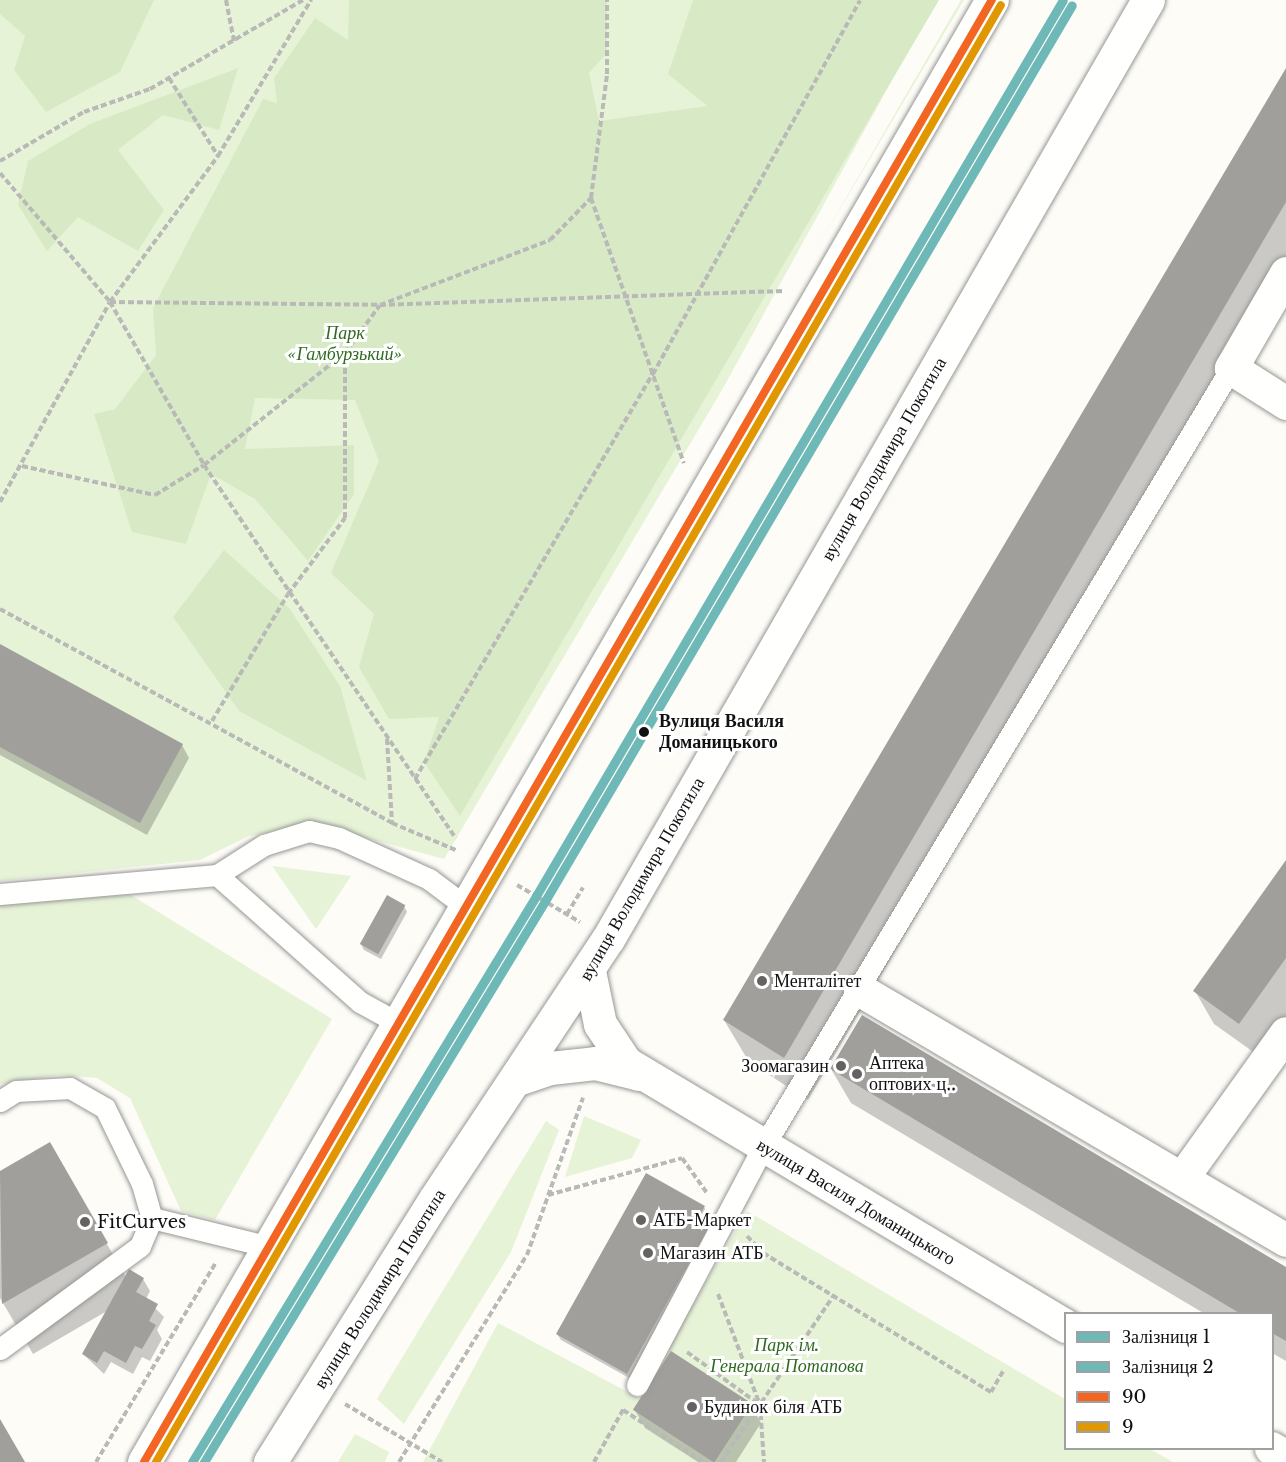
<!DOCTYPE html>
<meta charset="utf-8">
<style>
body{margin:0}
#map{position:relative;width:1286px;height:1462px;overflow:hidden;background:#fdfcf7;font-family:"Libre Baskerville",serif}
div>[style]{position:absolute}
.green>*{inset:0;background:#e7f3d7}
.forest>*{inset:0;background:#d8eac5}
.shadow>*{inset:0;background:#0003}
.building>*{inset:0;background:#a19f9c;transform-origin:0 0}
.path>*{height:4px;margin-top:-2px;transform-origin:0;background:repeating-linear-gradient(90deg,#b9b9b8 0 6px,transparent 0 9px)}
.roads{filter:drop-shadow(0 0 2px #979795) drop-shadow(0 0 2px #979795)}
.service>*{height:21px;margin:-10.5px;padding:0 10.5px;transform-origin:10.5px;border-radius:10.5px;background:#fffffe}
.minor>*{height:33px;margin:-16.5px;padding:0 16.5px;transform-origin:16.5px;border-radius:16.5px;background:#fffffe}
.tertiary>*{height:33px;margin:-16.5px;padding:0 16.5px;transform-origin:16.5px;border-radius:16.5px;background:#fffffe}
.bus-1>*{height:8px;margin:-4px;padding:0 4px;transform-origin:4px;border-radius:4px;background:#f26522}
.bus-2>*{height:8px;margin:-4px;padding:0 4px;transform-origin:4px;border-radius:4px;background:#e09702}
.rail-1>*{height:9px;margin:-4.5px;padding:0 4.5px;transform-origin:4.5px;border-radius:4.5px;background:#6eb9b7}
.rail-2>*{height:9px;margin:-4.5px;padding:0 4.5px;transform-origin:4.5px;border-radius:4.5px;background:#6eb9b7}
.dots>*{width:16px;height:16px;translate:-50% -50%;box-sizing:border-box;border:3px solid #fff;border-radius:50%}
span{translate:-50% -50%;white-space:nowrap;text-align:center;line-height:1.15;-webkit-text-stroke:6px #fff;paint-order:stroke}
.park-label{font-size:18px;color:#2f6b1f;font-style:italic}
.street-label{font-size:18px;color:#111}
.stop-label{font-size:18px;color:#111;font-weight:700}
.left{translate:0 -50%;text-align:left}
.poi-label{font-size:18px;color:#111}
.right{translate:-100% -50%;text-align:right}
.legend{position:absolute;left:1064px;top:1312px;width:210px;height:138px;box-sizing:border-box;background:#fff;border:2px solid #a0a0a0;margin:0;padding:8px 10px;list-style:none;font-size:18px;color:#111}
.legend li{display:flex;align-items:center;gap:12px;height:30px}
.legend b{width:30px;border:2px solid #a0a0a0}
</style>
<div id="map">
<div class="green">
<div style="clip-path:polygon(0 0,936px 0,722px 390px,444px 859px,311px 823px,249px 836px,200px 860px,0 881px)"></div>
<div style="clip-path:polygon(961px 0,964px 0,814px 253px)"></div>
<div style="clip-path:polygon(272px 866px,351px 876px,316px 929px)"></div>
<div style="clip-path:polygon(126px 892px,332px 1019px,215px 1220px,181px 1211px,130px 1098px,97px 1078px,58px 1075px,0 1084px,0 904px)"></div>
<div style="clip-path:polygon(584px 1116px,641px 1140px,632px 1158px,565px 1177px)"></div>
<div style="clip-path:polygon(546px 1121px,559px 1130px,511px 1252px,404px 1424px,377px 1399px)"></div>
<div style="clip-path:polygon(747px 1211px,1065px 1399px,1066px 1448px,1150px 1449px,1173px 1462px,423px 1462px,498px 1323px,639px 1398px)"></div>
<div style="clip-path:polygon(355px 1434px,389px 1452px,385px 1462px,338px 1462px)"></div>
</div>
<div class="forest">
<div style="clip-path:polygon(0 0,154px 0,120px 72px,46px 112px,14px 70px,25px 36px,0 14px)"></div>
<div style="clip-path:polygon(349px 0,607px 0,607px 53px,589px 73px,599px 121px,707px 106px,668px 74px,693px 0,939px 0,460px 816px,424px 762px,439px 717px,389px 719px,359px 667px,374px 614px,331px 573px,379px 461px,355px 400px,255px 398px,245px 449px,354px 445px,354px 494px,308px 561px,255px 499px,211px 474px,186px 544px,132px 532px,94px 414px,115px 409px,156px 355px,153px 308px,263px 99px,277px 103px,274px 78px,315px 18px,348px 40px)"></div>
<div style="clip-path:polygon(238px 68px,219px 130px,163px 115px,118px 150px,164px 210px,138px 251px,78px 217px,47px 251px,18px 205px,28px 161px,90px 124px)"></div>
<div style="clip-path:polygon(224px 550px,290px 609px,340px 686px,367px 781px,239px 711px,173px 617px)"></div>
</div>
<div class="shadow">
<div style="clip-path:polygon(1286px 71px,1286px 285px,808px 1100px,749px 1062px,724px 1020px)"></div>
<div style="clip-path:polygon(0 646px,182px 745px,189px 758px,147px 835px,0 755px)"></div>
<div style="clip-path:polygon(1286px 863px,1286px 1018px,1259px 1056px,1214px 1024px,1195px 991px)"></div>
<div style="clip-path:polygon(404px 906px,407px 912px,381px 959px,364px 950px,361px 944px)"></div>
<div style="clip-path:polygon(831px 1069px,1286px 1269px,1286px 1361px,1272px 1353px,1272px 1314px,1205px 1314px,851px 1103px)"></div>
<div style="clip-path:polygon(49px 1144px,126px 1277px,143px 1279px,150px 1291px,146px 1299px,164px 1317px,157px 1330px,162px 1339px,150px 1361px,142px 1357px,133px 1374px,111px 1362px,104px 1374px,83px 1354px,107px 1311px,33px 1354px,0 1298px,0 1173px)"></div>
<div style="clip-path:polygon(704px 1207px,707px 1213px,701px 1224px,708px 1228px,631px 1379px,561px 1340px,557px 1334px)"></div>
<div style="clip-path:polygon(751px 1405px,761px 1423px,736px 1462px,698px 1462px,645px 1428px,635px 1410px)"></div>
</div>
<div class="building">
<div style="clip-path:polygon(1286px 68px,1286px 202px,784px 1058px,723px 1020px)"></div>
<div style="clip-path:polygon(0 644px,183px 744px,140px 823px,0 747px)"></div>
<div style="clip-path:polygon(1286px 860px,1286px 958px,1239px 1024px,1193px 991px)"></div>
<div style="left:387px;top:895px;width:21px;height:56px;rotate:29deg"></div>
<div style="clip-path:polygon(862px 1015px,1286px 1267px,1286px 1341px,1272px 1333px,1272px 1314px,1241px 1314px,830px 1069px)"></div>
<div style="clip-path:polygon(50px 1142px,108px 1243px,2px 1304px,0 1171px)"></div>
<div style="clip-path:polygon(646px 1173px,705px 1206px,697px 1220px,709px 1227px,627px 1374px,556px 1334px)"></div>
<div style="clip-path:polygon(129px 1269px,144px 1278px,136px 1292px,158px 1304px,149px 1321px,156px 1325px,142px 1349px,135px 1346px,126px 1363px,104px 1351px,97px 1363px,82px 1354px)"></div>
<div style="left:671px;top:1351px;width:97px;height:70px;rotate:33deg"></div>
<div style="clip-path:polygon(0 1419px,25px 1462px,0 1462px)"></div>
</div>
<div class="path">
<div style="left:226px;top:0;width:42px;rotate:79deg"></div>
<div style="left:169px;top:78px;width:92px;rotate:57.9deg"></div>
<div style="left:0;top:161px;width:97px;rotate:-30.3deg"></div>
<div style="left:84px;top:112px;width:70px;rotate:-19.2deg"></div>
<div style="left:150px;top:89px;width:177px;rotate:-30.2deg"></div>
<div style="left:0;top:173px;width:170px;rotate:49.5deg"></div>
<div style="left:110px;top:302px;width:188px;rotate:60deg"></div>
<div style="left:204px;top:465px;width:450px;rotate:56deg"></div>
<div style="left:591px;top:198px;width:281px;rotate:70.7deg"></div>
<div style="left:110px;top:302px;width:270px;rotate:0.6deg"></div>
<div style="left:380px;top:305px;width:404px;rotate:-2deg"></div>
<div style="left:22px;top:466px;width:136px;rotate:12.3deg"></div>
<div style="left:155px;top:495px;width:57px;rotate:-31.5deg"></div>
<div style="left:204px;top:465px;width:180px;rotate:-38.5deg"></div>
<div style="left:0;top:502px;width:228px;rotate:-61.2deg"></div>
<div style="left:110px;top:302px;width:182px;rotate:-53.5deg"></div>
<div style="left:218px;top:156px;width:182px;rotate:-59.2deg"></div>
<div style="left:0;top:609px;width:447px;rotate:28.6deg"></div>
<div style="left:392px;top:823px;width:72px;rotate:23deg"></div>
<div style="left:212px;top:721px;width:148px;rotate:-59.1deg"></div>
<div style="left:288px;top:594px;width:95px;rotate:-53.1deg"></div>
<div style="left:345px;top:518px;width:165px;rotate:-90deg"></div>
<div style="left:345px;top:353px;width:59px;rotate:-53.9deg"></div>
<div style="left:380px;top:305px;width:182px;rotate:-20.9deg"></div>
<div style="left:550px;top:240px;width:59px;rotate:-45.7deg"></div>
<div style="left:591px;top:198px;width:125px;rotate:-82.6deg"></div>
<div style="left:607px;top:74px;width:74px;rotate:-90deg"></div>
<div style="left:387px;top:739px;width:84px;rotate:86.6deg"></div>
<div style="left:415px;top:779px;width:470px;rotate:-59.6deg"></div>
<div style="left:653px;top:374px;width:427px;rotate:-61deg"></div>
<div style="left:517px;top:885px;width:73px;rotate:30.4deg"></div>
<div style="left:567px;top:914px;width:31px;rotate:-59deg"></div>
<div style="left:548px;top:1195px;width:139px;rotate:-15.4deg"></div>
<div style="left:682px;top:1158px;width:43px;rotate:54.5deg"></div>
<div style="left:747px;top:1236px;width:23px;rotate:47deg"></div>
<div style="left:763px;top:1253px;width:267px;rotate:31.4deg"></div>
<div style="left:991px;top:1392px;width:24px;rotate:-60deg"></div>
<div style="left:718px;top:1294px;width:119px;rotate:69.3deg"></div>
<div style="left:760px;top:1405px;width:57px;rotate:86deg"></div>
<div style="left:687px;top:1352px;width:90px;rotate:36deg"></div>
<div style="left:345px;top:1404px;width:113px;rotate:30.9deg"></div>
<div style="left:96px;top:1462px;width:233px;rotate:-59deg"></div>
<div style="left:399px;top:1462px;width:243px;rotate:-58.3deg"></div>
<div style="left:527px;top:1255px;width:167px;rotate:-70.4deg"></div>
<div style="left:594px;top:1462px;width:60px;rotate:-60.9deg"></div>
<div style="left:623px;top:1410px;width:95px;rotate:33deg"></div>
<div style="left:721px;top:1462px;width:202px;rotate:-55.9deg"></div>
</div>
<div class="roads">
<div class="service">
<div style="left:217px;top:875px;width:191px;rotate:41.6deg"></div>
<div style="left:360px;top:1002px;width:43px;rotate:28.9deg"></div>
<div style="left:0;top:894px;width:218px;rotate:-5deg"></div>
<div style="left:217px;top:875px;width:56px;rotate:-32.6deg"></div>
<div style="left:264px;top:845px;width:47px;rotate:-17.3deg"></div>
<div style="left:309px;top:831px;width:31px;rotate:13deg"></div>
<div style="left:339px;top:838px;width:99px;rotate:24.5deg"></div>
<div style="left:429px;top:879px;width:45px;rotate:36.9deg"></div>
<div style="left:0;top:1101px;width:19px;rotate:-32deg"></div>
<div style="left:16px;top:1091px;width:54px;rotate:-3.2deg"></div>
<div style="left:70px;top:1088px;width:40px;rotate:29.7deg"></div>
<div style="left:105px;top:1108px;width:85px;rotate:64deg"></div>
<div style="left:142px;top:1184px;width:35px;rotate:74deg"></div>
<div style="left:0;top:1349px;width:174px;rotate:-36.3deg"></div>
<div style="left:140px;top:1246px;width:30px;rotate:-67deg"></div>
<div style="left:152px;top:1218px;width:122px;rotate:13.8deg"></div>
<div style="left:637px;top:1385px;width:269px;rotate:-62.1deg"></div>
<div style="left:763px;top:1147px;width:909px;rotate:-59deg"></div>
</div>
<div class="minor">
<div style="left:1286px;top:273px;width:110px;rotate:120.1deg"></div>
<div style="left:1231px;top:368px;width:65px;rotate:32.5deg"></div>
<div style="left:589px;top:971px;width:54px;rotate:78.3deg"></div>
<div style="left:600px;top:1024px;width:47px;rotate:56.3deg"></div>
<div style="left:626px;top:1063px;width:513px;rotate:30.87deg"></div>
<div style="left:860px;top:990px;width:494px;rotate:30.4deg"></div>
<div style="left:515px;top:1080px;width:37px;rotate:-19deg"></div>
<div style="left:550px;top:1068px;width:45px;rotate:-6.3deg"></div>
<div style="left:595px;top:1063px;width:45px;rotate:14deg"></div>
<div style="left:1182px;top:1178px;width:178px;rotate:-54.4deg"></div>
<div style="left:1271px;top:1448px;width:17px;rotate:31deg"></div>
</div>
<div class="tertiary">
<div style="left:144px;top:1462px;width:1690px;rotate:-59.89deg"></div>
<div style="left:270px;top:1462px;width:310px;rotate:-57.9deg"></div>
<div style="left:435px;top:1199px;width:312px;rotate:-56.4deg"></div>
<div style="left:608px;top:939px;width:1083px;rotate:-60.1deg"></div>
</div>
</div>
<div class="bus-1">
<div style="left:144px;top:1462px;width:1690px;rotate:-59.89deg"></div>
</div>
<div class="bus-2">
<div style="left:156px;top:1462px;width:1684px;rotate:-59.89deg"></div>
</div>
<div class="rail-1">
<div style="left:192px;top:1462px;width:662px;rotate:-58.71deg"></div>
<div style="left:536px;top:896px;width:1039px;rotate:-59.54deg"></div>
</div>
<div class="rail-2">
<div style="left:204px;top:1462px;width:657px;rotate:-58.71deg"></div>
<div style="left:545px;top:901px;width:1039px;rotate:-59.54deg"></div>
</div>
<div class="dots">
<div style="left:644px;top:732px;background:#111"></div>
<div style="left:762px;top:981px;background:#646362"></div>
<div style="left:841px;top:1066px;background:#646362"></div>
<div style="left:857px;top:1074px;background:#646362"></div>
<div style="left:641px;top:1220px;background:#646362"></div>
<div style="left:85px;top:1222px;background:#646362"></div>
<div style="left:648px;top:1253px;background:#646362"></div>
<div style="left:692px;top:1407px;background:#646362"></div>
</div>
<div class="park-label">
<span style="left:345px;top:344px">Парк<br>«Гамбурзький»</span>
<span style="left:787px;top:1356px">Парк ім.<br>Генерала Потапова</span>
</div>
<div class="street-label">
<span style="left:884px;top:459px;rotate:-60deg">вулиця Володимира Покотила</span>
<span style="left:642px;top:879px;rotate:-60deg">вулиця Володимира Покотила</span>
<span style="left:856px;top:1202px;rotate:31deg">вулиця Василя Доманицького</span>
<span style="left:380px;top:1289px;rotate:-58deg">вулиця Володимира Покотила</span>
</div>
<div class="stop-label">
<span class="left" style="left:659px;top:732px">Вулиця Василя<br>Доманицького</span>
</div>
<div class="poi-label">
<span class="left" style="left:774px;top:981px">Менталітет</span>
<span class="left" style="left:869px;top:1074px">Аптека<br>оптових ц‥</span>
<span class="right" style="left:829px;top:1066px">Зоомагазин</span>
<span class="left" style="left:653px;top:1220px">АТБ-Маркет</span>
<span class="left" style="left:97px;top:1222px">FitCurves</span>
<span class="left" style="left:660px;top:1253px">Магазин АТБ</span>
<span class="left" style="left:704px;top:1407px">Будинок біля АТБ</span>
</div>
<ul class="legend">
<li><b style="height:8px;background:#6eb9b7"></b>Залізниця 1</li>
<li><b style="height:8px;background:#6eb9b7"></b>Залізниця 2</li>
<li><b style="height:8px;background:#f26522"></b>90</li>
<li><b style="height:8px;background:#e09702"></b>9</li>
</ul>
</div>
